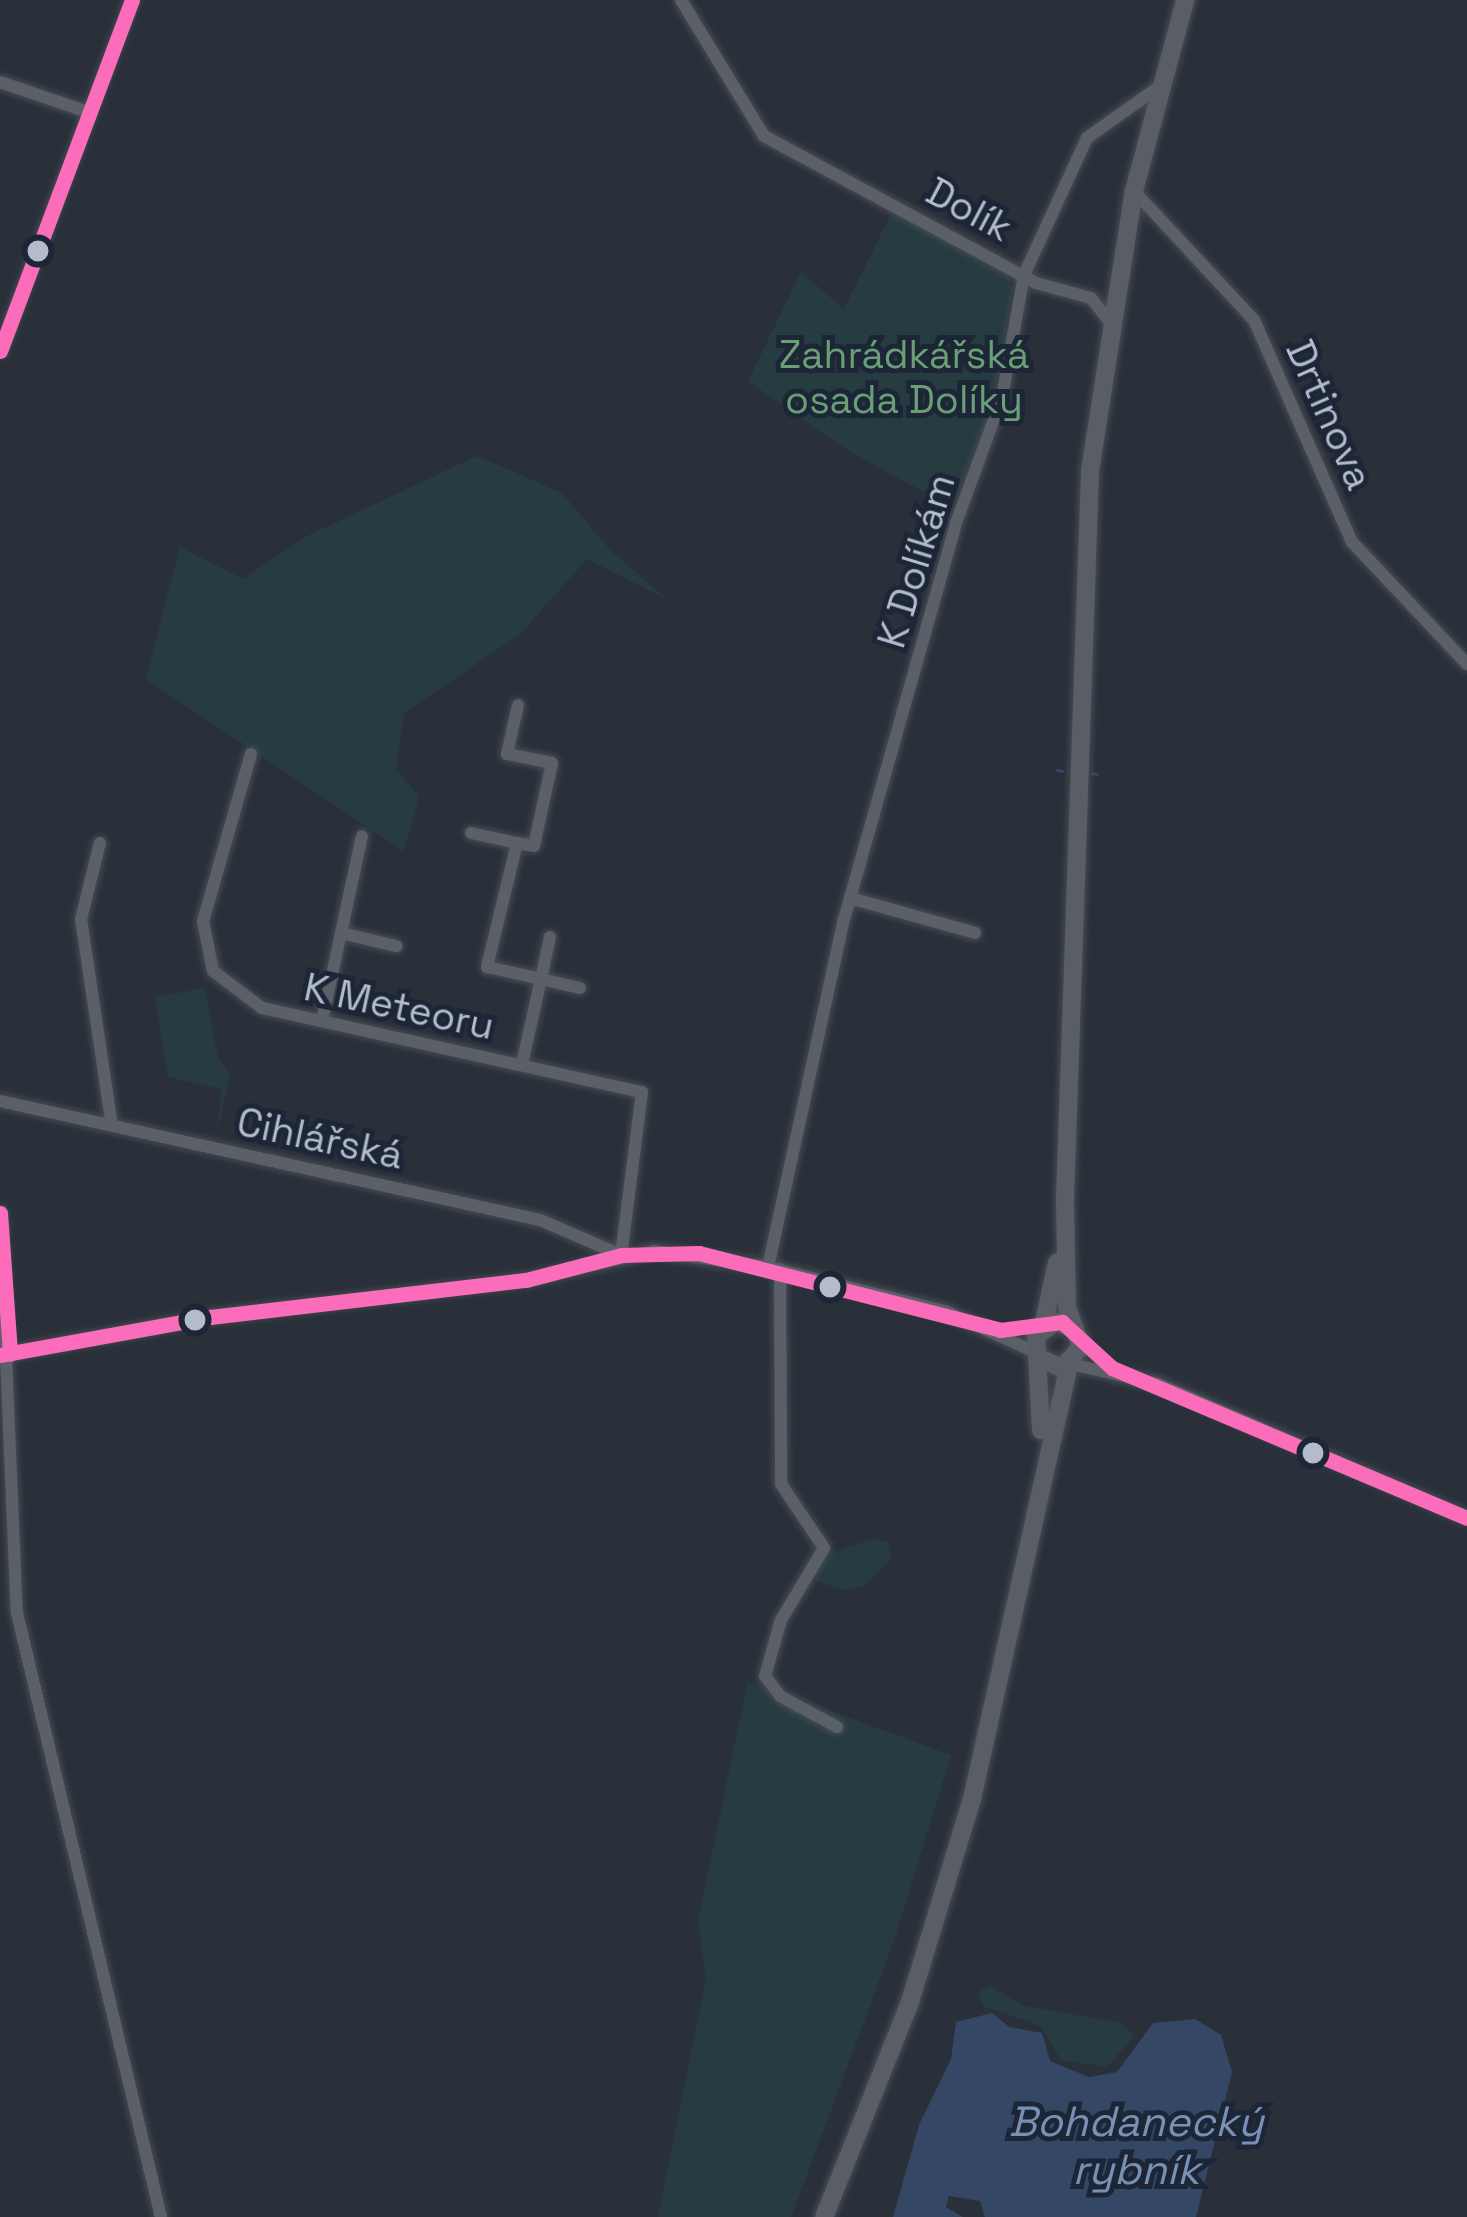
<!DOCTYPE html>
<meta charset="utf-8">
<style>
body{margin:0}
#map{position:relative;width:1467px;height:2217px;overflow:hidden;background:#2a303a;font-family:"Space Grotesk",sans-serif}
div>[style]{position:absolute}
.green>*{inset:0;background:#263c41}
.water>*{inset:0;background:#344765}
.stream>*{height:3px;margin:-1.5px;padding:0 1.5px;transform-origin:1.5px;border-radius:1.5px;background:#344765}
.roads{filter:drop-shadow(0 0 3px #464b52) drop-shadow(0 0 3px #464b52)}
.minor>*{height:12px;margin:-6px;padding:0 6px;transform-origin:6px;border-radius:6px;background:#5a5f68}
.secondary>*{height:18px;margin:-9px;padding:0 9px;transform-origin:9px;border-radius:9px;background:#595e66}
.bus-1>*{height:15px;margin:-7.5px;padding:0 7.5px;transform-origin:7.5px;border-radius:7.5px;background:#fb6dba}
.dots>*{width:33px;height:33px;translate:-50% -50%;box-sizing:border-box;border:6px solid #1c2636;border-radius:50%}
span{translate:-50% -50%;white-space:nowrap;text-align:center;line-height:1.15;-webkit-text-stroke:10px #1c2636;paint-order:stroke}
.street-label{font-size:39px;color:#b4bccb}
.park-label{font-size:39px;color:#699e77}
.water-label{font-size:42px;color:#7990b5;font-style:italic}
</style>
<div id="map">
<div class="green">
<div style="clip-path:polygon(893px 210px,1006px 268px,1012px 289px,992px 407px,952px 507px,850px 452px,748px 381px,801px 272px,844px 309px)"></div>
<div style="clip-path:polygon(477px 456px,562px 493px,610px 550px,668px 600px,587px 559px,519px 635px,404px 713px,396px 770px,419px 796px,404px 852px,146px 679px,180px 547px,243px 579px,305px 537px)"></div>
<div style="clip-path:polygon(205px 988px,218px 1058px,230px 1074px,216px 1137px,222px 1089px,168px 1077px,155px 997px)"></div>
<div style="clip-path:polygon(873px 1539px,888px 1542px,891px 1559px,865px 1585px,845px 1590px,816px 1581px,813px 1571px,827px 1554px)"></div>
<div style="clip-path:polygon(748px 1681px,951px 1755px,894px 1941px,791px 2217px,658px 2217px,706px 1979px,698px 1920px)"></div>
<div style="clip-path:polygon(990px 1986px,1024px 2006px,1122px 2023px,1134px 2037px,1107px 2067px,1061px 2060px,1040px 2025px,983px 2006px,978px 1992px)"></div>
</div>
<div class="water">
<div style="clip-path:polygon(992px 2013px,1009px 2027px,1042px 2033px,1050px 2061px,1089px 2077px,1117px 2072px,1153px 2023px,1195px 2019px,1221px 2035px,1232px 2072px,1196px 2217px,985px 2217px,980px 2201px,949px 2196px,946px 2207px,963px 2217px,893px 2217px,919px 2125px,951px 2059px,956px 2022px)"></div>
</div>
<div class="stream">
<div style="left:1057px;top:770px;width:5px;rotate:11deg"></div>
<div style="left:1092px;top:773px;width:5px;rotate:11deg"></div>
</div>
<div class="roads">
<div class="minor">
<div style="left:681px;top:0;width:159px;rotate:58.6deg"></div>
<div style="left:764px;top:136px;width:309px;rotate:28.4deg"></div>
<div style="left:1036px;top:283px;width:57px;rotate:15.3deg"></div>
<div style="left:1091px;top:298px;width:31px;rotate:52deg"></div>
<div style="left:0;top:82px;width:93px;rotate:18.8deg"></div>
<div style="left:1134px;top:191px;width:176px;rotate:47.1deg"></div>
<div style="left:1254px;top:320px;width:243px;rotate:66.2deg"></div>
<div style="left:1352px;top:542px;width:168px;rotate:46.7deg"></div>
<div style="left:0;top:351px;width:375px;rotate:-69.4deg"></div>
<div style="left:251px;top:754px;width:174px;rotate:106deg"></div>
<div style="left:203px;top:921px;width:51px;rotate:78.7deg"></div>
<div style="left:213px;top:971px;width:61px;rotate:37.1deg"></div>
<div style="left:262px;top:1008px;width:389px;rotate:12.5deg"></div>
<div style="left:642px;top:1092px;width:164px;rotate:97.3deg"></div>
<div style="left:471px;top:833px;width:47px;rotate:12.3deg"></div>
<div style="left:517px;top:843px;width:128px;rotate:103.6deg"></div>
<div style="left:487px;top:967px;width:55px;rotate:12.5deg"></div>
<div style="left:541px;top:979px;width:87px;rotate:102.6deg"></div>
<div style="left:100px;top:843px;width:78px;rotate:104deg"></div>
<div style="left:81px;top:919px;width:209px;rotate:81.5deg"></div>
<div style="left:517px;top:843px;width:17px;rotate:10deg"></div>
<div style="left:534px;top:846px;width:85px;rotate:-77.8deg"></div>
<div style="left:552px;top:763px;width:46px;rotate:-168.7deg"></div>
<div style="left:507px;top:754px;width:50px;rotate:-77.3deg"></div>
<div style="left:850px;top:898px;width:130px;rotate:15.6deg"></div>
<div style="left:341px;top:933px;width:57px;rotate:13.3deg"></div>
<div style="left:550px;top:937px;width:43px;rotate:102.1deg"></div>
<div style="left:541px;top:979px;width:40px;rotate:13deg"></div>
<div style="left:322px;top:1021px;width:189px;rotate:-77.8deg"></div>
<div style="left:0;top:1101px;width:553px;rotate:12.43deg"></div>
<div style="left:540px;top:1220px;width:88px;rotate:23.4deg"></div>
<div style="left:0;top:1213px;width:400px;rotate:87.6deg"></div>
<div style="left:17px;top:1613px;width:621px;rotate:76.59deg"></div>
<div style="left:768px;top:1267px;width:352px;rotate:-77.7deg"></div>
<div style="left:843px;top:923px;width:416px;rotate:-74.2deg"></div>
<div style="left:956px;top:523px;width:134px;rotate:-69.9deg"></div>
<div style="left:1002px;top:397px;width:124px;rotate:-79.8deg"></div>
<div style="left:1024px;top:275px;width:151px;rotate:-65.3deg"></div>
<div style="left:1087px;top:138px;width:86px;rotate:-35.5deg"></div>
<div style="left:780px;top:1269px;width:215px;rotate:89.7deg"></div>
<div style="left:781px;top:1484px;width:77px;rotate:56.1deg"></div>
<div style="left:824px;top:1548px;width:84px;rotate:120.8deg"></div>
<div style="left:781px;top:1620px;width:58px;rotate:105.9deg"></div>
<div style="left:765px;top:1676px;width:25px;rotate:53deg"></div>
<div style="left:780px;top:1696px;width:65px;rotate:28.5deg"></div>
<div style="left:0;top:1355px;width:213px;rotate:-10.3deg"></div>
<div style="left:210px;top:1317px;width:318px;rotate:-6.7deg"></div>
<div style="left:526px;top:1280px;width:131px;rotate:-12.8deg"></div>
<div style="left:654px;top:1251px;width:115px;rotate:8deg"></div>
<div style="left:768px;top:1267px;width:182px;rotate:14deg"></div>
<div style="left:945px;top:1311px;width:99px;rotate:24.5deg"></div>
<div style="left:1071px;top:1364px;width:89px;rotate:12.9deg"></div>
<div style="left:1158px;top:1384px;width:337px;rotate:23.4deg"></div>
</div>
<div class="secondary">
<div style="left:1043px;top:1327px;width:66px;rotate:-77.7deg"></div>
<div style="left:1037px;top:1357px;width:27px;rotate:24deg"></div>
<div style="left:1062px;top:1368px;width:28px;rotate:-48deg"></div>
<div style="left:1081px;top:1347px;width:42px;rotate:-109.3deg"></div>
<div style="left:1067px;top:1307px;width:108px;rotate:-91.1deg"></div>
<div style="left:1065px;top:1199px;width:728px;rotate:-88.03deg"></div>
<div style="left:1090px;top:471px;width:283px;rotate:-81.1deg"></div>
<div style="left:1134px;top:191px;width:198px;rotate:-75deg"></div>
<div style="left:1041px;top:1430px;width:94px;rotate:-93deg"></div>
<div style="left:1036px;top:1336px;width:24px;rotate:-36deg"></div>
<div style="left:1055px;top:1322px;width:20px;rotate:18deg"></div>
<div style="left:824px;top:2217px;width:228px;rotate:-68.2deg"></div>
<div style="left:909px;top:2005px;width:215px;rotate:-73deg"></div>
<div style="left:972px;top:1799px;width:444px;rotate:-77.4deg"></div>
</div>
</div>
<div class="bus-1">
<div style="left:0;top:351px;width:375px;rotate:-69.4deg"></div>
<div style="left:0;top:1213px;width:141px;rotate:85.9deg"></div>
<div style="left:0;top:1355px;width:213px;rotate:-10.3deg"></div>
<div style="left:210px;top:1317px;width:318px;rotate:-6.7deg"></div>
<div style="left:526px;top:1280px;width:98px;rotate:-14.7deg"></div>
<div style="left:621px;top:1255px;width:78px;rotate:-1.5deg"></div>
<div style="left:699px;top:1253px;width:311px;rotate:14.3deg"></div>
<div style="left:1000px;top:1330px;width:63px;rotate:-7.4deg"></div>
<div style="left:1062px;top:1322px;width:68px;rotate:42.6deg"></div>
<div style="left:1112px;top:1368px;width:385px;rotate:22.9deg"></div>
</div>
<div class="dots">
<div style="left:38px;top:251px;background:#b4bccb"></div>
<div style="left:830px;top:1287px;background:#b4bccb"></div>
<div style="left:195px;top:1320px;background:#b4bccb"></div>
<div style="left:1313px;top:1453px;background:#b4bccb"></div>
</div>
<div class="street-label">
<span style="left:969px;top:210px;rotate:28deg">Dolík</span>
<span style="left:1329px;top:415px;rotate:66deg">Drtinova</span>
<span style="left:917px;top:561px;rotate:-73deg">K Dolíkám</span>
<span style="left:399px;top:1007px;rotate:12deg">K Meteoru</span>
<span style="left:320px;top:1139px;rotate:12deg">Cihlářská</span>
</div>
<div class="park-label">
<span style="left:904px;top:378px">Zahrádkářská<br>osada Dolíky</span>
</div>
<div class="water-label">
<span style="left:1136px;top:2146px">Bohdanecký<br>rybník</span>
</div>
</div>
